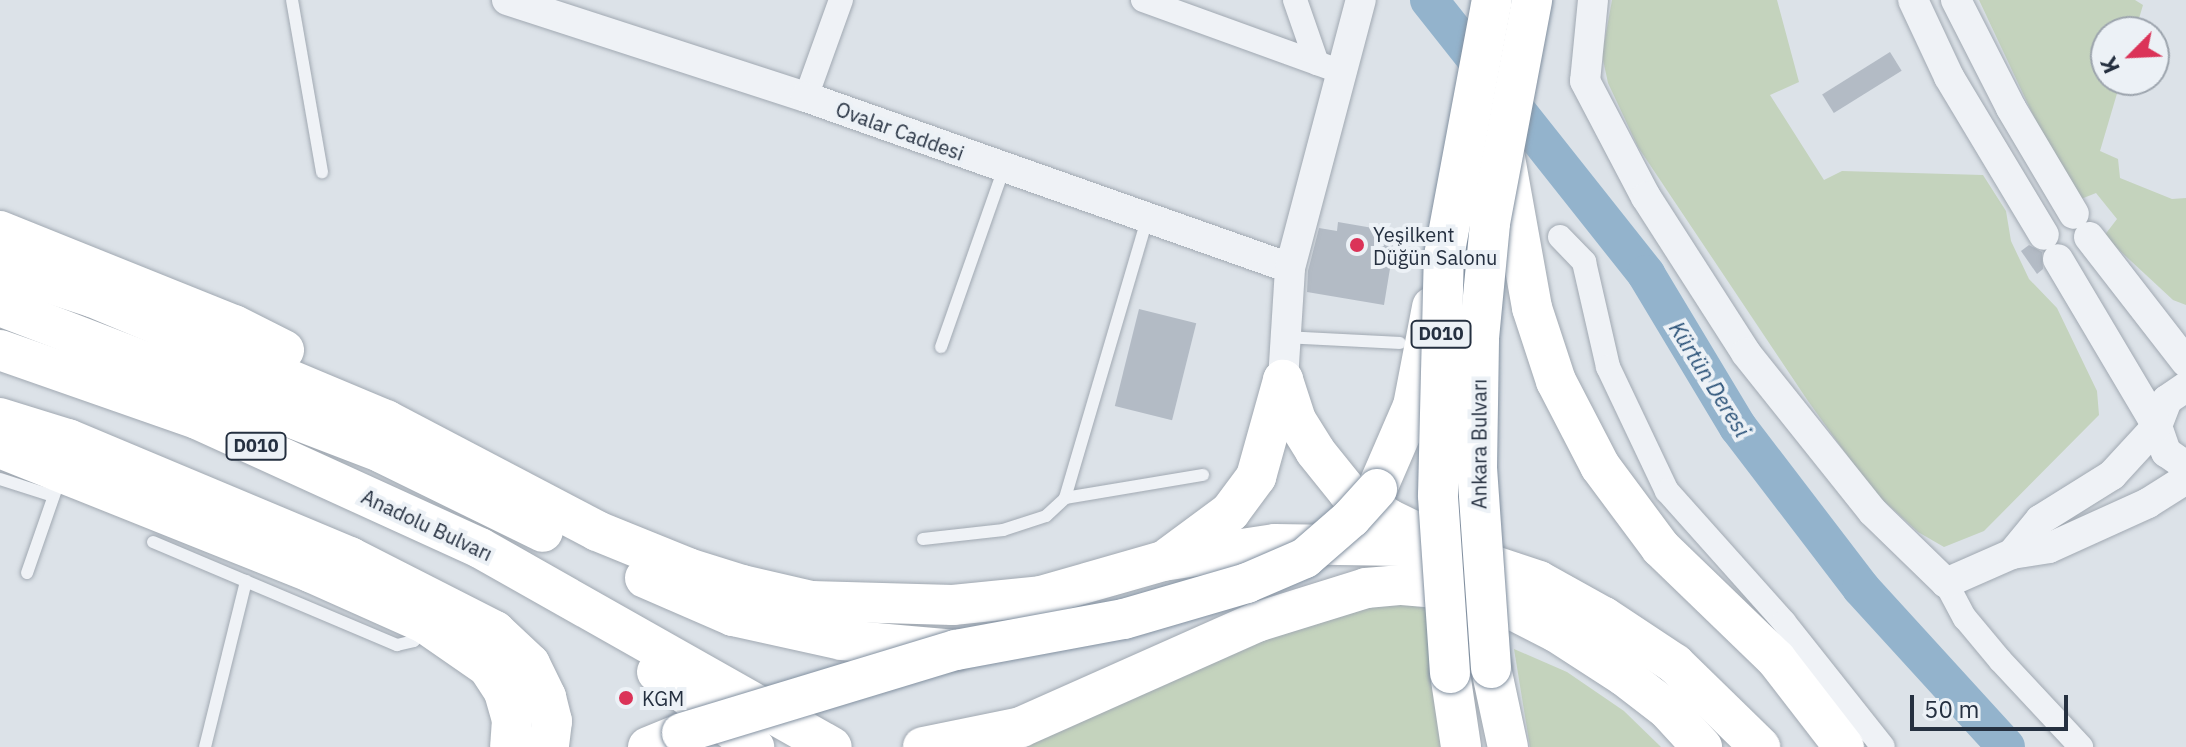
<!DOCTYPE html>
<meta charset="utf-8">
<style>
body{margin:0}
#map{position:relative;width:2186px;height:747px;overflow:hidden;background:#dce2e8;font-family:"IBM Plex Sans",sans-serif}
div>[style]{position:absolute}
.green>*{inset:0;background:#c4d3bd}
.river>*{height:38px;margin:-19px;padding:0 19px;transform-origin:19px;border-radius:19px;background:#93b3cc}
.building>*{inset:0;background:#b3bbc5;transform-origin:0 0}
.roads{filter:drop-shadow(0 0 2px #a1a9b2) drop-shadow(0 0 2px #a1a9b2)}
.service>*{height:12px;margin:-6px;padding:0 6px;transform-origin:6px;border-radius:6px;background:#eff2f6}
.minor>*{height:24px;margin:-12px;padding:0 12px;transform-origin:12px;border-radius:12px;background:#eff2f6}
.tertiary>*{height:30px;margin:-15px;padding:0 15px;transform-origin:15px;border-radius:15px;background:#eff2f6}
.trunk>*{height:40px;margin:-20px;padding:0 20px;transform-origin:20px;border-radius:20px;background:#fff}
.bridges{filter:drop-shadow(0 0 2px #8290a0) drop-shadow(0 0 2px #8290a0)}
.trunk-bridge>*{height:40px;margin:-20px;padding:0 20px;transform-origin:20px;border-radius:20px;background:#fff}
.dots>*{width:22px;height:22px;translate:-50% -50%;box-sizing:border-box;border:4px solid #ecf1f6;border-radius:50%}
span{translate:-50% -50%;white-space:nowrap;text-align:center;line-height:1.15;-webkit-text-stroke:8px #ecf1f6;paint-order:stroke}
.shield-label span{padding:2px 6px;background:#ecf1f6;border:2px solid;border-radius:6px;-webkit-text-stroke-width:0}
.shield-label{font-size:18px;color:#253040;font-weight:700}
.street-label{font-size:20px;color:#253040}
.poi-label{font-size:20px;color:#253040}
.left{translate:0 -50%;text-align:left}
.water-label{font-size:22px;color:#2b5278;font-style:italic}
.north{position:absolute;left:2090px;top:16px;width:80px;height:80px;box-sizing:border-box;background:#ecf1f6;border:2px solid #9ca4ad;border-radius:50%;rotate:246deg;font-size:22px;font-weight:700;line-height:32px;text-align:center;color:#253040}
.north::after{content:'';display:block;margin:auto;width:28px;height:36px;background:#db3358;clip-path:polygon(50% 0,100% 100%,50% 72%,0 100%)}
.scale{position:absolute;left:1910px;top:695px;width:158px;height:36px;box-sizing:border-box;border:4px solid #253040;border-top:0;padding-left:10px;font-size:24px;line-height:28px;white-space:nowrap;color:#253040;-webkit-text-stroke:6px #ecf1f6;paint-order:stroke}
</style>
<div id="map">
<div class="green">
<div style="clip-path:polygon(1612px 0,1777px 0,1799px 82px,1770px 95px,1824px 180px,1842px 171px,1983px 175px,2006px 211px,2011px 241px,2029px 279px,2057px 308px,2097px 391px,2099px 415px,1984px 531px,1944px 547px,1918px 532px,1872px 490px,1808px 401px,1638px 147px,1608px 83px,1602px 55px)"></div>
<div style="clip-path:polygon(1979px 0,2135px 0,2143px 5px,2135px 32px,2106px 32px,2106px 80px,2121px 80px,2100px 151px,2118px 159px,2120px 178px,2172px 199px,2186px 198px,2186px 305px,2173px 300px,2104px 236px,2117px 219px,2096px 193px,2081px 199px,2051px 153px)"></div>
<div style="clip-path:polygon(1363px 598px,1434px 609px,1449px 747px,994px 747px)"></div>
<div style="clip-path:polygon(1514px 649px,1567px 672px,1624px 711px,1661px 747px,1530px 747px)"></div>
</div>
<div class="river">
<div style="left:1429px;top:0;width:350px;rotate:51.6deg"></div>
<div style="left:1646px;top:274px;width:179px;rotate:59deg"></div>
<div style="left:1738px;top:427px;width:203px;rotate:52.6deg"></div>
<div style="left:1861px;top:588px;width:215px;rotate:47.6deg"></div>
</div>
<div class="building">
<div style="left:1890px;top:52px;width:22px;height:80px;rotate:58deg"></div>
<div style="clip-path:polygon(1338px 222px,1396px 232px,1384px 305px,1307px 292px,1308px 271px,1319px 228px,1337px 231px)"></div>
<div style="clip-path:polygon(2029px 245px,2042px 252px,2043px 269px,2037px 274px,2021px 251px)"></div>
<div style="left:1139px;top:309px;width:59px;height:100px;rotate:14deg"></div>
</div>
<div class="roads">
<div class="service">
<div style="left:292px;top:0;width:175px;rotate:80.1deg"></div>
<div style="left:1285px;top:337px;width:115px;rotate:3deg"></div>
<div style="left:941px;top:347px;width:190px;rotate:-70.6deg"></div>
<div style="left:0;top:479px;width:56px;rotate:17.8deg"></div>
<div style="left:1065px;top:498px;width:140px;rotate:-9.5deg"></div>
<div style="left:923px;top:539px;width:81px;rotate:-6.4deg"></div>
<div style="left:1003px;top:530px;width:45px;rotate:-18deg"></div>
<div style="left:1046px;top:516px;width:26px;rotate:-43deg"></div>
<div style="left:1065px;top:498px;width:291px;rotate:-73.6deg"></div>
<div style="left:153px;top:542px;width:265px;rotate:22.9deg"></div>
<div style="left:397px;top:645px;width:17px;rotate:-13deg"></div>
<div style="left:414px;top:641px;width:15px;rotate:-53deg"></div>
<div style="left:27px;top:573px;width:101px;rotate:-70.8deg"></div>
<div style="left:205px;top:747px;width:171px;rotate:-76.1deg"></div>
</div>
<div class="minor">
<div style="left:1143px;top:0;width:212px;rotate:19.9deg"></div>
<div style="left:1295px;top:0;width:67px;rotate:70.8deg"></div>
<div style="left:806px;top:97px;width:103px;rotate:-70.2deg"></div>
<div style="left:1560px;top:237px;width:35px;rotate:46deg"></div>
<div style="left:1584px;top:262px;width:108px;rotate:77.1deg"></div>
<div style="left:1608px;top:367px;width:137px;rotate:64.6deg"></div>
<div style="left:1667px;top:491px;width:176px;rotate:48.2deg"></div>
<div style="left:1784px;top:622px;width:159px;rotate:51.6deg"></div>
<div style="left:1946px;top:583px;width:40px;rotate:62deg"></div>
<div style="left:1965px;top:618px;width:55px;rotate:50.2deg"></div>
<div style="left:2000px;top:660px;width:119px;rotate:47deg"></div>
</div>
<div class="tertiary">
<div style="left:507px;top:0;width:314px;rotate:18deg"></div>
<div style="left:806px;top:97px;width:513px;rotate:19.46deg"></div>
<div style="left:1593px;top:0;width:81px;rotate:95.6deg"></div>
<div style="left:1585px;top:81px;width:131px;rotate:62.3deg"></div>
<div style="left:1646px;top:197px;width:185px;rotate:57.3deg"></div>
<div style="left:1746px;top:353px;width:203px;rotate:51.4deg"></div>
<div style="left:1873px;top:512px;width:102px;rotate:44.2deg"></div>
<div style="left:1946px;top:583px;width:72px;rotate:-23.7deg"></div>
<div style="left:2012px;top:554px;width:37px;rotate:-9deg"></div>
<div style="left:2049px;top:548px;width:109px;rotate:-24.4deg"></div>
<div style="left:2148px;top:503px;width:45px;rotate:-32.3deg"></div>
<div style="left:1913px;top:0;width:85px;rotate:64.9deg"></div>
<div style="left:1949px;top:77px;width:184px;rotate:59deg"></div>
<div style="left:1956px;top:0;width:121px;rotate:63deg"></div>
<div style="left:2011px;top:108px;width:123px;rotate:59.3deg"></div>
<div style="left:2089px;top:237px;width:158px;rotate:52.2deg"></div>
<div style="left:1283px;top:380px;width:112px;rotate:-86.4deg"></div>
<div style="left:1290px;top:268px;width:277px;rotate:-75.2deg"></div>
<div style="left:2186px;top:387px;width:23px;rotate:146deg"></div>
<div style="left:2167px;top:400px;width:28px;rotate:111deg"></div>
<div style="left:2157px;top:426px;width:28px;rotate:71deg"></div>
<div style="left:2166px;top:452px;width:24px;rotate:35deg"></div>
<div style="left:2012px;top:554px;width:44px;rotate:-50.5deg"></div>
<div style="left:2040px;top:520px;width:85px;rotate:-32deg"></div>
<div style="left:2112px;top:475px;width:67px;rotate:-47.4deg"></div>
<div style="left:2157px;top:426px;width:194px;rotate:-120.7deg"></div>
</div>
<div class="trunk">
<div style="left:1504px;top:152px;width:158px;rotate:79.8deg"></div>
<div style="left:1532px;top:308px;width:77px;rotate:71.8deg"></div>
<div style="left:1556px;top:381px;width:96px;rotate:62.6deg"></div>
<div style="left:1600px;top:466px;width:102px;rotate:53.4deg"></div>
<div style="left:1661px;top:548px;width:160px;rotate:44deg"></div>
<div style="left:1776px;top:659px;width:111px;rotate:52.3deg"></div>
<div style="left:0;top:231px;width:252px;rotate:21.9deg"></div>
<div style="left:234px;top:325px;width:56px;rotate:26.6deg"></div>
<div style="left:0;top:267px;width:97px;rotate:18.1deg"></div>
<div style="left:92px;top:297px;width:319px;rotate:22.7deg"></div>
<div style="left:386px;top:420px;width:238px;rotate:27.7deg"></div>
<div style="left:597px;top:531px;width:98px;rotate:22.1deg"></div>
<div style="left:688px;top:568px;width:57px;rotate:17.5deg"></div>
<div style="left:742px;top:585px;width:71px;rotate:13.1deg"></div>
<div style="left:811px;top:601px;width:142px;rotate:1.6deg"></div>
<div style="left:953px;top:605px;width:88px;rotate:-5.8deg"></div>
<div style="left:1041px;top:596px;width:127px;rotate:-16deg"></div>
<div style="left:1163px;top:561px;width:113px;rotate:-8.6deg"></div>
<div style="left:1275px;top:544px;width:130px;rotate:0.9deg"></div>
<div style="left:1405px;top:546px;width:72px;rotate:11.2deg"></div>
<div style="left:1476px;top:560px;width:66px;rotate:18.4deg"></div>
<div style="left:1539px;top:581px;width:74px;rotate:29deg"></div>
<div style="left:1604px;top:617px;width:85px;rotate:33.5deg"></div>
<div style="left:1675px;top:664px;width:119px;rotate:44.3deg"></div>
<div style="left:0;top:306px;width:409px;rotate:21deg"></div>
<div style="left:382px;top:453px;width:179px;rotate:26.1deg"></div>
<div style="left:0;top:350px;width:209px;rotate:19.3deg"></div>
<div style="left:197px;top:419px;width:311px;rotate:24.5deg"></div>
<div style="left:480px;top:548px;width:404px;rotate:29.5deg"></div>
<div style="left:1283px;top:380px;width:42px;rotate:72deg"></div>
<div style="left:1296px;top:420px;width:36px;rotate:58deg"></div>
<div style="left:1315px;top:451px;width:53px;rotate:51.2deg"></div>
<div style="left:1348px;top:492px;width:49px;rotate:33.4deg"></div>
<div style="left:1389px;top:519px;width:48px;rotate:26deg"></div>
<div style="left:0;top:418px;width:71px;rotate:17.2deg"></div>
<div style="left:68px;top:439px;width:306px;rotate:22.7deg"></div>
<div style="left:350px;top:557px;width:163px;rotate:27deg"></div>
<div style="left:495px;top:631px;width:48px;rotate:43.3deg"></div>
<div style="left:530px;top:664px;width:37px;rotate:64deg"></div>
<div style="left:546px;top:697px;width:25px;rotate:76deg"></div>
<div style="left:552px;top:721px;width:26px;rotate:97deg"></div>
<div style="left:0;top:448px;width:334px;rotate:21.8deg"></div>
<div style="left:310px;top:572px;width:127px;rotate:24.1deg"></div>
<div style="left:426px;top:624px;width:75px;rotate:34.7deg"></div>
<div style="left:488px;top:667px;width:30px;rotate:57deg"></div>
<div style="left:504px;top:692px;width:29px;rotate:74deg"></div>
<div style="left:512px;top:720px;width:27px;rotate:94deg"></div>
<div style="left:1377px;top:489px;width:90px;rotate:-66.6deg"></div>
<div style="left:1413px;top:406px;width:101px;rotate:-79.1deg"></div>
<div style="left:1169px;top:557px;width:76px;rotate:-36.4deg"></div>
<div style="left:1230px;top:512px;width:44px;rotate:-53.4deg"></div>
<div style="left:1256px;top:477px;width:101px;rotate:-74.4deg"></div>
<div style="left:645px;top:578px;width:96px;rotate:23.4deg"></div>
<div style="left:733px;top:616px;width:112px;rotate:12.4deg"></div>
<div style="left:842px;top:640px;width:114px;rotate:5deg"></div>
<div style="left:1491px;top:668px;width:81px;rotate:77.9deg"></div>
<div style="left:657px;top:672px;width:123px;rotate:37.7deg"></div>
<div style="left:1450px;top:673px;width:75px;rotate:81.5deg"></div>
<div style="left:648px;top:747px;width:37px;rotate:-22deg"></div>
<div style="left:923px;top:747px;width:100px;rotate:-11.5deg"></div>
<div style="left:1021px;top:727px;width:258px;rotate:-24deg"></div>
<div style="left:1257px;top:622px;width:114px;rotate:-17.3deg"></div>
<div style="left:1366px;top:588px;width:36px;rotate:-5deg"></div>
<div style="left:1402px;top:585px;width:36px;rotate:5deg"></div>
<div style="left:1438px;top:588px;width:63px;rotate:13.8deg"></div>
<div style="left:1499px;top:603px;width:64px;rotate:27deg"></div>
<div style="left:1556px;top:632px;width:81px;rotate:32.9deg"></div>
<div style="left:1624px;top:676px;width:54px;rotate:37.5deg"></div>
<div style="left:1667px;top:709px;width:52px;rotate:47.4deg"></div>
</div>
</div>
<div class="bridges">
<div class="trunk-bridge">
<div style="left:1491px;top:668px;width:200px;rotate:-94deg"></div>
<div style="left:1477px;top:468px;width:130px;rotate:-89.1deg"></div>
<div style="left:1479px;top:338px;width:116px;rotate:-84.5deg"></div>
<div style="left:1490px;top:223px;width:227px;rotate:-79.3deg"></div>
<div style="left:1450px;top:673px;width:178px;rotate:-93.9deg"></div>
<div style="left:1438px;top:495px;width:239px;rotate:-88.6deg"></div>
<div style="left:1444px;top:256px;width:260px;rotate:-79.4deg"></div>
<div style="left:682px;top:733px;width:286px;rotate:-16.9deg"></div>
<div style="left:956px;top:650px;width:171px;rotate:-10.5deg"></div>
<div style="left:1124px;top:619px;width:128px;rotate:-16.3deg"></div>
<div style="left:1247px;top:583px;width:63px;rotate:-23.3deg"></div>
<div style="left:1305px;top:558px;width:61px;rotate:-41deg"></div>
<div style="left:1351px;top:518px;width:39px;rotate:-48deg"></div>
</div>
</div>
<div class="dots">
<div style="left:1357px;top:245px;background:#db3358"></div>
<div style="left:626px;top:698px;background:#db3358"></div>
</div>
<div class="shield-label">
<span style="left:1441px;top:334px">D010</span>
<span style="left:256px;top:446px">D010</span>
</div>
<div class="street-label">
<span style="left:900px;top:131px;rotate:20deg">Ovalar Caddesi</span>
<span style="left:1479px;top:444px;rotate:-90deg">Ankara Bulvarı</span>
<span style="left:427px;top:525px;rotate:25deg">Anadolu Bulvarı</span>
</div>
<div class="poi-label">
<span class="left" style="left:1373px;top:246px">Yeşilkent<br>Düğün Salonu</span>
<span class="left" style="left:642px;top:698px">KGM</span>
</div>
<div class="water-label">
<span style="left:1710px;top:379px;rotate:58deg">Kürtün Deresi</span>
</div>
<div class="north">K</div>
<div class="scale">50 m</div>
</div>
